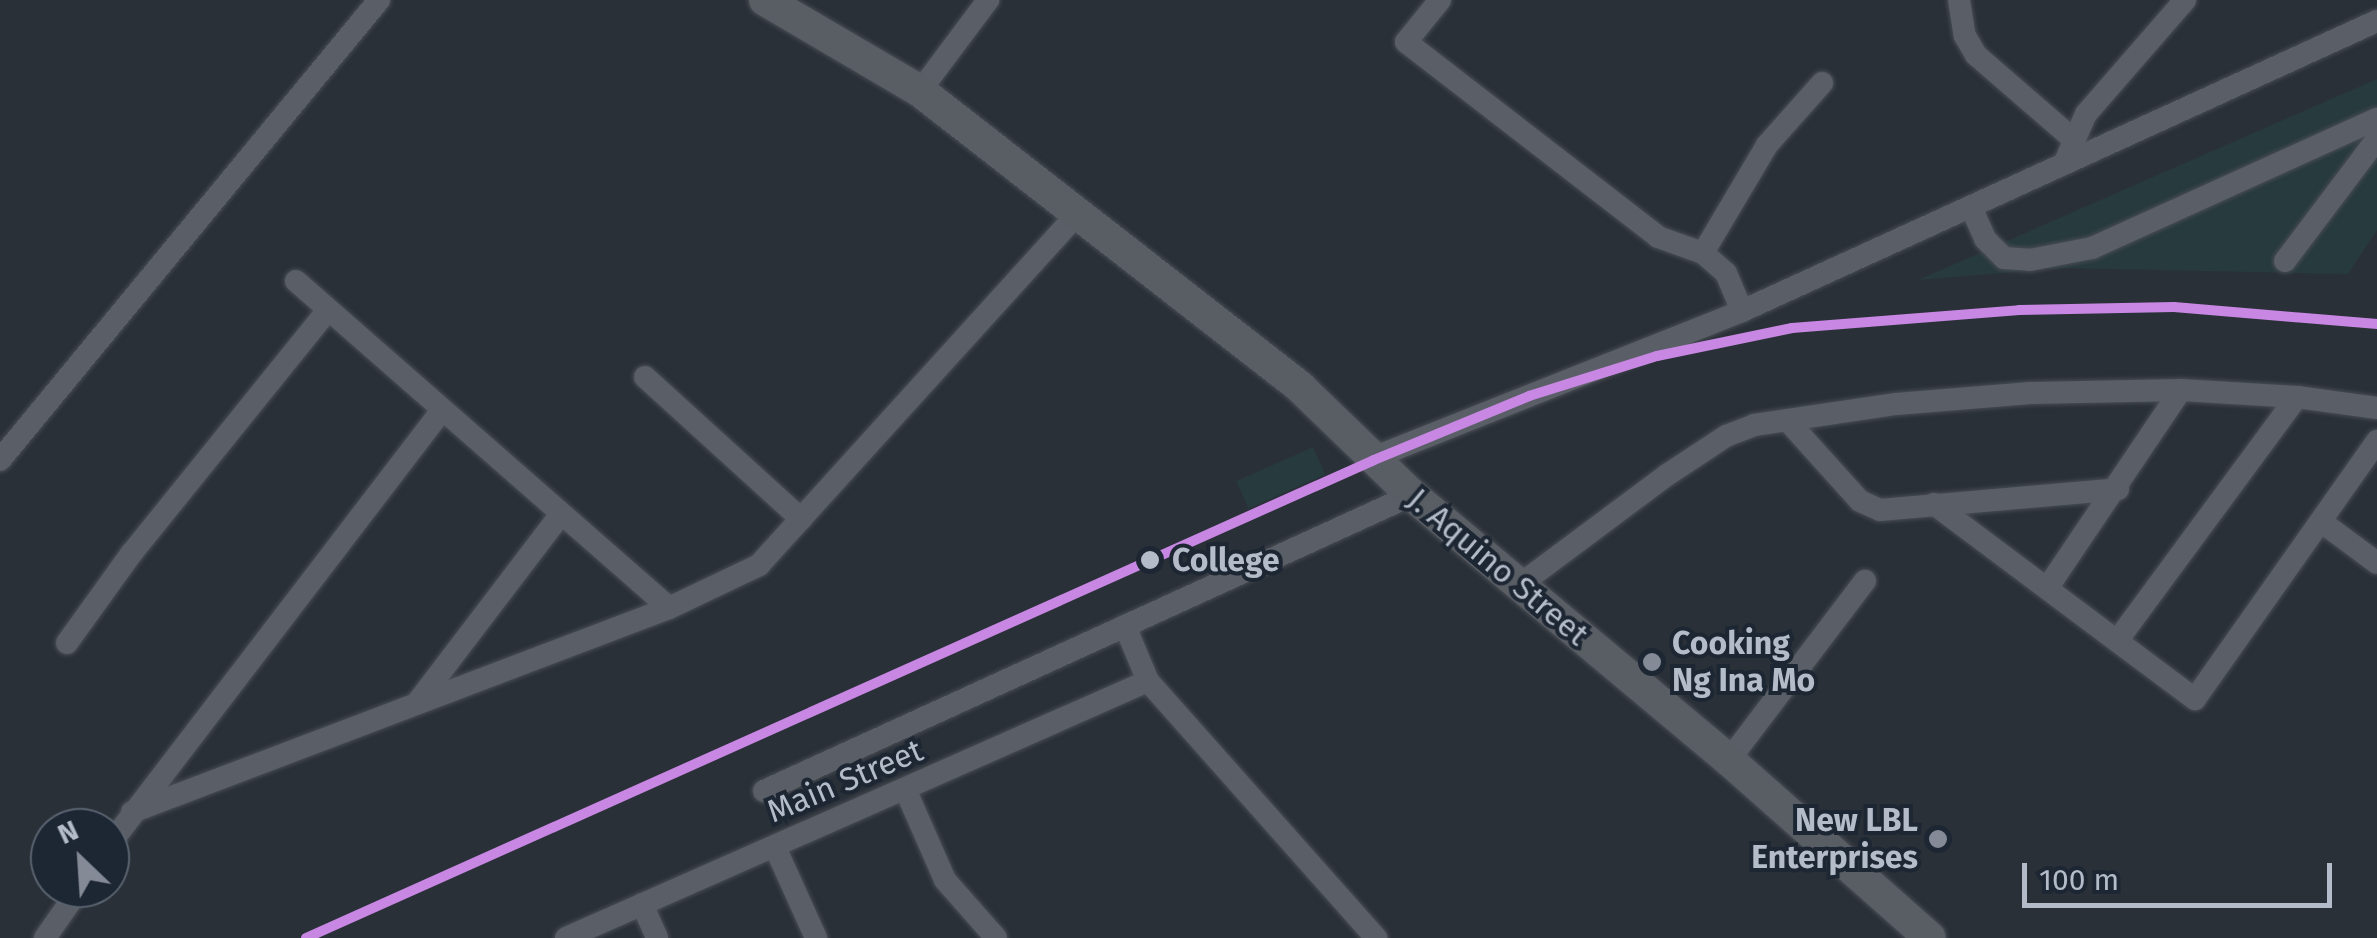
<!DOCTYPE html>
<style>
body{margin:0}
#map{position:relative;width:2377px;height:938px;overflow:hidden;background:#2a3038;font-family:"Fira Sans",sans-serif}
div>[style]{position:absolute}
.green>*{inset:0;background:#273a3e;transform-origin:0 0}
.roads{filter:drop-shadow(0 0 2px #484c53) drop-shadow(0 0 2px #484c53)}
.street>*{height:22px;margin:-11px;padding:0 11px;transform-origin:11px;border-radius:11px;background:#5a5e66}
.secondary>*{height:32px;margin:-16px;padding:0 16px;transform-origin:16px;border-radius:16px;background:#595d64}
.rail-1>*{height:10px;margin:-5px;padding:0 5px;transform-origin:5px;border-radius:5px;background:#c787e3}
.dots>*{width:28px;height:28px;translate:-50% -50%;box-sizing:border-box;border:5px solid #1d2633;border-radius:50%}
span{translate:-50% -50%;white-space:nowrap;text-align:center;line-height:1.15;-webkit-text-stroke:8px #1d2633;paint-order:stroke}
.stop-label{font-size:32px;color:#b4bcc9;font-weight:700}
.left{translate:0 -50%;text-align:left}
.street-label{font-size:32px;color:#b4bcc9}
.poi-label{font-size:32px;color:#b4bcc9;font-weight:700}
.right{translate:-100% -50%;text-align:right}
.north{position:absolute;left:30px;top:808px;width:100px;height:100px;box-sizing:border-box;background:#1d2633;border:2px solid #59626f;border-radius:50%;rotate:335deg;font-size:28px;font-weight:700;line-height:40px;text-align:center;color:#b4bcc9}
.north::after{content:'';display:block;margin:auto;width:35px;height:45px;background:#848b96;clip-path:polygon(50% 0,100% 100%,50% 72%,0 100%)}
.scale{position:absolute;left:2022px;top:863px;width:310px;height:45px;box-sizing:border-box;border:5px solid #b4bcc9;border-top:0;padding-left:12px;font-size:30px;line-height:35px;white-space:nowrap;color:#b4bcc9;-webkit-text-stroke:8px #1d2633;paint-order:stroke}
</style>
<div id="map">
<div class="green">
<div style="clip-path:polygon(2377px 79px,2377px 230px,2348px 274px,2062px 268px,1918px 280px)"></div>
<div style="left:1313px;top:447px;width:30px;height:84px;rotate:66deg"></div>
</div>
<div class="roads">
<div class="street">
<div style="left:1440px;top:0;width:54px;rotate:129deg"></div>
<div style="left:1406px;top:42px;width:319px;rotate:37.7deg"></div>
<div style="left:1658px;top:237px;width:48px;rotate:19.6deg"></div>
<div style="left:1703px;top:253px;width:30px;rotate:41deg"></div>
<div style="left:1726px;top:273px;width:41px;rotate:67.2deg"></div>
<div style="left:1959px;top:0;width:36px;rotate:81deg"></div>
<div style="left:1965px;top:36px;width:22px;rotate:60deg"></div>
<div style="left:1976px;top:55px;width:128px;rotate:40.9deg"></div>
<div style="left:920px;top:91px;width:114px;rotate:-53.2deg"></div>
<div style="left:2064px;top:164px;width:55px;rotate:-66.3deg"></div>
<div style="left:2086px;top:114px;width:151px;rotate:-49deg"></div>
<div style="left:1971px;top:207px;width:35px;rotate:66deg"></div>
<div style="left:1985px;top:239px;width:27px;rotate:45deg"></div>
<div style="left:2004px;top:258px;width:26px;rotate:4deg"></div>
<div style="left:2030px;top:260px;width:63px;rotate:-11deg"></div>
<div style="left:2092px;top:248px;width:313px;rotate:-24.4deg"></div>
<div style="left:1703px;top:253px;width:126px;rotate:-59.3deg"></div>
<div style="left:1767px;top:145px;width:83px;rotate:-48.4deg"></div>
<div style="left:2285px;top:261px;width:153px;rotate:-53deg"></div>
<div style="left:296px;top:281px;width:496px;rotate:41.2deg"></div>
<div style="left:645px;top:377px;width:211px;rotate:42.3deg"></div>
<div style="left:1787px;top:420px;width:109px;rotate:48deg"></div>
<div style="left:1860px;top:501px;width:22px;rotate:24deg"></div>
<div style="left:1880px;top:510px;width:239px;rotate:-5deg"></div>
<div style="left:1373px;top:458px;width:397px;rotate:-21.7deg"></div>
<div style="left:1742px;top:311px;width:698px;rotate:-24.55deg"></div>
<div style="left:0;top:460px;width:596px;rotate:-50.51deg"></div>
<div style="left:1934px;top:504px;width:326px;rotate:36.8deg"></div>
<div style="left:2195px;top:699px;width:316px;rotate:-54.8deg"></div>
<div style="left:2323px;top:523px;width:67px;rotate:36.5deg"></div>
<div style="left:1518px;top:586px;width:186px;rotate:-36.7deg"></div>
<div style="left:1667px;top:475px;width:71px;rotate:-33.5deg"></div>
<div style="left:1726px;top:436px;width:30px;rotate:-21deg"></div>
<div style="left:1754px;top:425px;width:144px;rotate:-8.4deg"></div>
<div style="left:1896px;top:404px;width:135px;rotate:-4.7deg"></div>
<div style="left:2031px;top:393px;width:150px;rotate:-1.1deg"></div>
<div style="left:2181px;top:390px;width:116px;rotate:3.5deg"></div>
<div style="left:2297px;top:397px;width:81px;rotate:7.8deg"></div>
<div style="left:2048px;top:587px;width:238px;rotate:-56deg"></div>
<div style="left:1125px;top:626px;width:60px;rotate:67.3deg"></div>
<div style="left:1148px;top:681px;width:344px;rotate:48.4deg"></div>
<div style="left:2117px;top:641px;width:303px;rotate:-53.6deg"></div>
<div style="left:67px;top:643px;width:110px;rotate:-54.3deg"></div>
<div style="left:131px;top:554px;width:312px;rotate:-51.1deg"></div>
<div style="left:417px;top:703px;width:236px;rotate:-52.7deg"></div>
<div style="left:1729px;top:760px;width:225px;rotate:-52.8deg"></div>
<div style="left:764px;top:791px;width:712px;rotate:-24.55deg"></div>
<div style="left:906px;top:791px;width:97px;rotate:66.3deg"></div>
<div style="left:945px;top:880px;width:77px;rotate:48.7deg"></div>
<div style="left:132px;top:812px;width:574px;rotate:-20.8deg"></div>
<div style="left:669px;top:608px;width:100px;rotate:-25.5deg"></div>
<div style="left:759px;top:565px;width:478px;rotate:-47.8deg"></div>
<div style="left:110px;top:844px;width:546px;rotate:-52.58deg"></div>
<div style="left:775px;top:847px;width:100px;rotate:65.7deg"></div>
<div style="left:642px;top:904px;width:37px;rotate:66deg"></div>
<div style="left:45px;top:938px;width:61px;rotate:-55deg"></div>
<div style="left:566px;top:938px;width:636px;rotate:-23.83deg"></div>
</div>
<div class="secondary">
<div style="left:765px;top:0;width:180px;rotate:30.4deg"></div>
<div style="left:920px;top:91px;width:482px;rotate:37.9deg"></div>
<div style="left:1300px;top:387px;width:156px;rotate:44deg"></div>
<div style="left:1412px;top:495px;width:413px;rotate:39.9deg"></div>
<div style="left:1729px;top:760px;width:268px;rotate:41.5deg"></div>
</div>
</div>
<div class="rail-1">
<div style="left:306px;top:938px;width:1170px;rotate:-24.11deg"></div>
<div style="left:1374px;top:460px;width:168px;rotate:-22.4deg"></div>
<div style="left:1529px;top:396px;width:134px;rotate:-17.4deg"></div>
<div style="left:1657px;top:356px;width:138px;rotate:-11.7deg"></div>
<div style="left:1792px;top:328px;width:228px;rotate:-4.5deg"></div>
<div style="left:2019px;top:310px;width:155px;rotate:-1.1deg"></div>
<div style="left:2174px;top:307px;width:204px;rotate:4.8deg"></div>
</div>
<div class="dots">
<div style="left:1150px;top:560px;background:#b4bcc9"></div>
<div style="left:1652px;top:662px;background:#848b96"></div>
<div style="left:1938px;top:839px;background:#848b96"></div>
</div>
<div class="stop-label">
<span class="left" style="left:1172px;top:560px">College</span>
</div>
<div class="street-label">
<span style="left:1498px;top:567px;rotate:40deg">J. Aquino Street</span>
<span style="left:845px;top:781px;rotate:-23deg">Main Street</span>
</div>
<div class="poi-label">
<span class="left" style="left:1672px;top:662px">Cooking<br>Ng Ina Mo</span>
<span class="right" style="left:1918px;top:839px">New LBL<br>Enterprises</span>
</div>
<div class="north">N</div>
<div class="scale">100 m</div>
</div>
